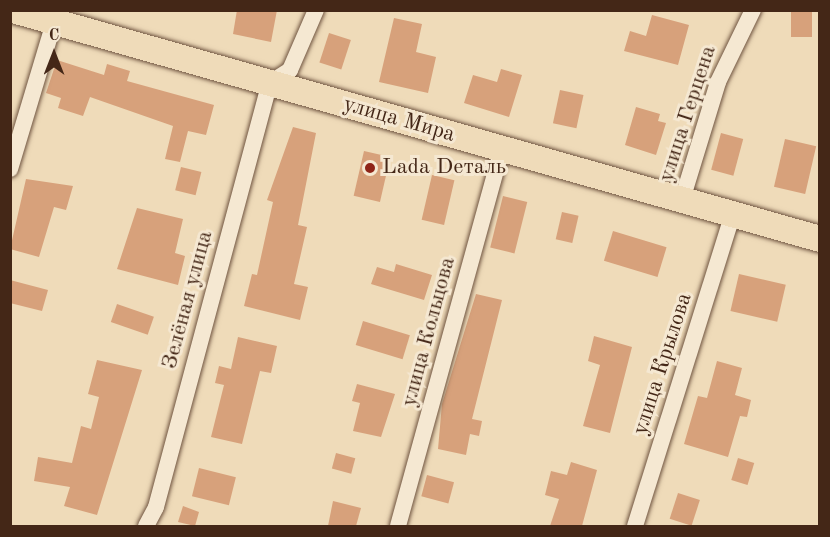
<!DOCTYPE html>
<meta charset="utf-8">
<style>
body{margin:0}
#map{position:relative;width:830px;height:537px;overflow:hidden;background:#efdbb9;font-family:"Old Standard TT",serif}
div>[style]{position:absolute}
.building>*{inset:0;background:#d7a17b;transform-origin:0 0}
.roads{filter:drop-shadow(0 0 2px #6f5440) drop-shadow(0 0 2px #6f5440)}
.minor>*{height:16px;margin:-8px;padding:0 8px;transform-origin:8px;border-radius:8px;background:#f5e8d2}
.primary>*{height:26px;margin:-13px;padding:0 13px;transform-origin:13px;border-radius:13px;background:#efdbb9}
.dots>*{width:16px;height:16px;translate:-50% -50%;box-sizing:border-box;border:3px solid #f5e8d2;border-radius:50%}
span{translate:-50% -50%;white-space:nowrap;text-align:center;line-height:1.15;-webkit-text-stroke:6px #f5e8d2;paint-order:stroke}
.street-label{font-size:22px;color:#442717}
.poi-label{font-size:22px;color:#442717}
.left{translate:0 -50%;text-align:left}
.frame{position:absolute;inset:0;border:12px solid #442717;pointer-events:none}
.north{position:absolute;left:24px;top:24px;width:60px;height:60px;-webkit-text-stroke:4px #f5e8d2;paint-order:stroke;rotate:0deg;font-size:16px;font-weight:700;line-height:24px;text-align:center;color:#442717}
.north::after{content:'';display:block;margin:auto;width:21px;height:27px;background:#442717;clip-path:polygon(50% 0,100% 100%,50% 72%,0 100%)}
</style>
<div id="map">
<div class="building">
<div style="clip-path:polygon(237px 10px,277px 10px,271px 42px,233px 34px)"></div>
<div style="left:791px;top:10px;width:21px;height:27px"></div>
<div style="clip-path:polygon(652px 15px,689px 25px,678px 65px,624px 51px,630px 31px,646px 36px)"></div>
<div style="clip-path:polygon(394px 18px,422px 24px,416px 52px,436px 57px,428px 93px,379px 82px)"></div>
<div style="left:329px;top:33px;width:23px;height:31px;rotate:18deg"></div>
<div style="clip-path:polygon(57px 60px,104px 75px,107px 64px,130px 71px,127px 81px,214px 105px,206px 135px,188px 131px,180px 162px,165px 159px,173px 126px,90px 97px,83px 116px,58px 108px,61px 98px,46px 93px)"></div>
<div style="clip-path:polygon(501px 69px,522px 75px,509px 117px,464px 103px,473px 75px,497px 82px)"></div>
<div style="left:560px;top:90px;width:24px;height:34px;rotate:12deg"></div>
<div style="clip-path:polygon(636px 107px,660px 114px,658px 121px,666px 123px,656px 155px,625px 145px)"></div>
<div style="clip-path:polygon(293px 127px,316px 133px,298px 225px,307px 227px,294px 284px,308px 287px,300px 320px,244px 306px,252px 274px,257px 275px,273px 202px,267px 200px)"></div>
<div style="left:721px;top:133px;width:23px;height:38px;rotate:15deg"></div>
<div style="left:785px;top:139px;width:32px;height:49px;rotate:13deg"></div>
<div style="left:364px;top:151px;width:27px;height:46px;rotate:13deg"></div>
<div style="left:181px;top:167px;width:21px;height:24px;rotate:14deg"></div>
<div style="left:432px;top:175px;width:23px;height:46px;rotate:13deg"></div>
<div style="clip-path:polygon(26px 179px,73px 186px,66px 210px,54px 207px,39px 257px,10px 249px)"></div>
<div style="left:503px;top:196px;width:25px;height:53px;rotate:14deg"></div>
<div style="clip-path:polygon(137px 208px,183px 219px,175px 253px,185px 256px,178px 285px,117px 269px)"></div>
<div style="left:562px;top:212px;width:17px;height:28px;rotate:13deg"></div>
<div style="left:613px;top:231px;width:56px;height:31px;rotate:17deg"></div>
<div style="clip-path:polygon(396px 264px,432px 275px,424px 300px,371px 284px,377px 267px,394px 272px)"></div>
<div style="left:739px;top:274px;width:48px;height:38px;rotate:13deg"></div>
<div style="clip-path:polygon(10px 280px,48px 290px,42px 311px,10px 303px)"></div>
<div style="clip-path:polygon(476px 294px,502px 300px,472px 419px,482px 421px,479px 436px,470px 434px,466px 455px,438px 449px,442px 404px)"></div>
<div style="left:117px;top:304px;width:39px;height:19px;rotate:19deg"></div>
<div style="left:363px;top:321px;width:49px;height:25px;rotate:17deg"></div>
<div style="clip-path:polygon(594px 336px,632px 347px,610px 433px,583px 426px,600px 365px,588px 361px)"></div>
<div style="clip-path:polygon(238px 337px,277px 346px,271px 373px,260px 371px,242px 444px,211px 437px,224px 385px,215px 383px,219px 366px,231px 369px)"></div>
<div style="clip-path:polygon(97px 360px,142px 370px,97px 515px,64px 506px,70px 487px,34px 481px,38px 457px,72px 463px,81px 426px,91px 429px,99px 397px,88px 394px)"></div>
<div style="clip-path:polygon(717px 361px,742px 368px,735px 395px,751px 400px,747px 417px,740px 416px,728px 457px,684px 444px,698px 396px,707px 398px)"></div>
<div style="clip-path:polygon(357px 384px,395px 394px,381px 437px,353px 431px,360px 403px,352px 401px)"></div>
<div style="left:336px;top:453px;width:20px;height:16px;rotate:15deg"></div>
<div style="left:738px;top:458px;width:17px;height:23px;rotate:17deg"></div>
<div style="clip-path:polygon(571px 462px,597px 470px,582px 526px,550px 526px,559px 499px,545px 495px,551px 471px,567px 475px)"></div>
<div style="left:199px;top:468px;width:38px;height:29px;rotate:14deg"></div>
<div style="left:427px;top:475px;width:28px;height:22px;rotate:15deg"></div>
<div style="left:678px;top:493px;width:23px;height:27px;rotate:18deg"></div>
<div style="clip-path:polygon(333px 501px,361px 508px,356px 526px,328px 526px)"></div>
<div style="clip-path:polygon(183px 506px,199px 512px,195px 526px,178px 522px)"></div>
</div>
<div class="roads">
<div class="minor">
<div style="left:10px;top:169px;width:153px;rotate:-73.3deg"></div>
<div style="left:682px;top:200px;width:123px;rotate:-73deg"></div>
<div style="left:718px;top:82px;width:80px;rotate:-64.1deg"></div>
<div style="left:146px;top:526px;width:21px;rotate:-62deg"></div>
<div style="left:156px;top:507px;width:439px;rotate:-75deg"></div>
<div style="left:270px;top:83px;width:24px;rotate:-33deg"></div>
<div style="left:290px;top:70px;width:65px;rotate:-66.6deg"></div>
<div style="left:398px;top:526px;width:391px;rotate:-74.6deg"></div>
<div style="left:635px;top:526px;width:327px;rotate:-72.6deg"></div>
</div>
<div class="primary">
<div style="left:13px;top:10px;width:839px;rotate:15.84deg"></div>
</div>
</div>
<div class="dots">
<div style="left:370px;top:168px;background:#8f2418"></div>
</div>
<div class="street-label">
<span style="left:688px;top:114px;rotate:-72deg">улица Герцена</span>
<span style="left:399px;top:120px;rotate:16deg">улица Мира</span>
<span style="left:188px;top:300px;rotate:-75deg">Зелёная улица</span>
<span style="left:429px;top:332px;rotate:-75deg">улица Кольцова</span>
<span style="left:663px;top:364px;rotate:-72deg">улица Крылова</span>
</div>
<div class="poi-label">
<span class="left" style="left:382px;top:168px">Lada Dеталь</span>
</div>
<div class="frame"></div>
<div class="north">С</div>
</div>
